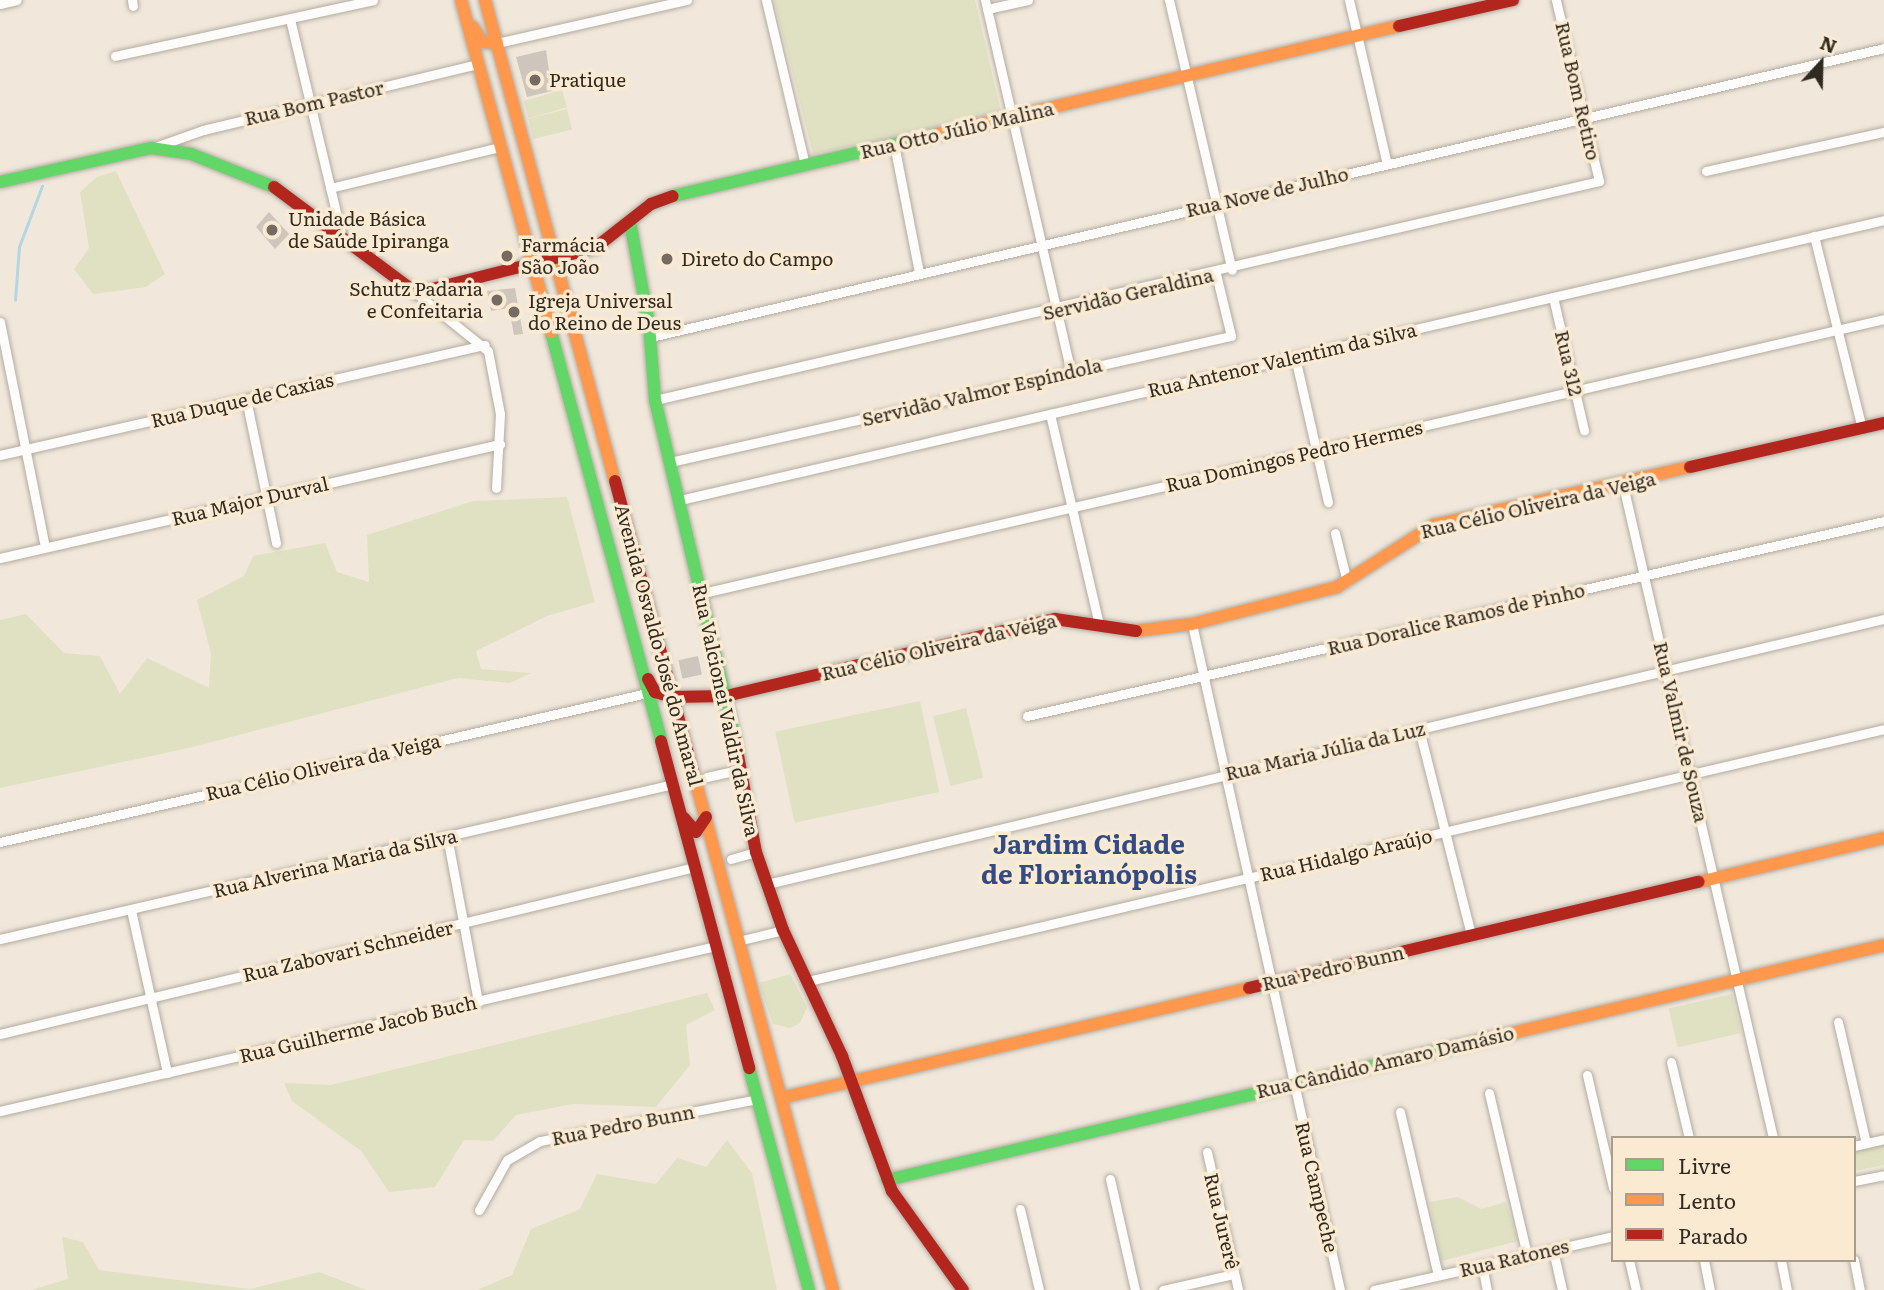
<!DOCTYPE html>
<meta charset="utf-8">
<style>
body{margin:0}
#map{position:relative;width:1884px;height:1290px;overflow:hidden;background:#f1e8db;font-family:Literata,serif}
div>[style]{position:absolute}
.green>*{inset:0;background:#e0e1c2;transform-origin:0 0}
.stream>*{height:2.5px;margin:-1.25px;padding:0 1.25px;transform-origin:1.25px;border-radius:1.25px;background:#b3d6e3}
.building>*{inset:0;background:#cec6bc;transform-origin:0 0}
.roads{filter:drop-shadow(0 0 2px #b2aba1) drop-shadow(0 0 2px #b2aba1)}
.street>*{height:9px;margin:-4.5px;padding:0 4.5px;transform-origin:4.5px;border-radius:4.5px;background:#fdfcfa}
.fast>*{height:12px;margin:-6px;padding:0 6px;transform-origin:6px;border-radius:6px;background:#63d668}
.slow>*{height:12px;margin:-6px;padding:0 6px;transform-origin:6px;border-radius:6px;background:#ff974d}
.jam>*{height:12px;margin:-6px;padding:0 6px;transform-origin:6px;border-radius:6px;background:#b3261e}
.dots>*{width:19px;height:19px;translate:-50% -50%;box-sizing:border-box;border:4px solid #faead2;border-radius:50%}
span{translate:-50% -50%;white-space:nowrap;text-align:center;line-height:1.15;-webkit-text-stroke:7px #faead2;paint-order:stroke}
.poi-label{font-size:19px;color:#302a21}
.left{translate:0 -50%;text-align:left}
.right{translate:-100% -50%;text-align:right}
.street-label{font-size:19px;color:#302a21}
.district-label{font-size:26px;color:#334b84;font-weight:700}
.legend{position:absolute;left:1611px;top:1136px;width:245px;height:126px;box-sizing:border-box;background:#faead2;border:2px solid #a99d8b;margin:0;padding:9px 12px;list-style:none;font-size:21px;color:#302a21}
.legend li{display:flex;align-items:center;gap:14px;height:35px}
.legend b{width:35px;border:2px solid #a99d8b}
.north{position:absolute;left:1786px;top:28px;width:70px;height:70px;-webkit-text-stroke:5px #faead2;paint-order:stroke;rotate:22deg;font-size:19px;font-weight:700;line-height:28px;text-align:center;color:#302a21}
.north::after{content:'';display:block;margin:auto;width:24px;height:32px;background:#302a21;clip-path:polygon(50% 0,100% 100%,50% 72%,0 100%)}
</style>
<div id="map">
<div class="green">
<div style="clip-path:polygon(774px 0,975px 0,1001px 112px,813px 154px)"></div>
<div style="left:562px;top:90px;width:18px;height:40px;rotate:74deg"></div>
<div style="left:567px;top:109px;width:21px;height:40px;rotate:76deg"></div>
<div style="clip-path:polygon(116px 171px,165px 274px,146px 287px,93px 294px,74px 269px,89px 248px,80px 192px,97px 177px)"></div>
<div style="clip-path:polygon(567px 497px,595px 602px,547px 616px,476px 651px,481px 669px,531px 673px,510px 683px,458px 678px,189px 748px,0 788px,0 620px,26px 614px,64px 653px,100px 656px,120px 694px,147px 658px,209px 688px,211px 654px,197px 600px,244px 576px,253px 556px,325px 543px,337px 572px,369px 582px,367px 535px,473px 501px)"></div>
<div style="left:920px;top:701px;width:93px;height:148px;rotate:78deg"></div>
<div style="left:966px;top:708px;width:72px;height:34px;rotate:76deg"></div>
<div style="clip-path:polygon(790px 974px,807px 1007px,800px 1023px,790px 1028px,773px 1024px,759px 983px)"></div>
<div style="clip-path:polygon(707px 993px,715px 1010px,686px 1025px,690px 1065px,656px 1107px,573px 1104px,516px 1115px,493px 1141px,464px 1140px,435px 1187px,389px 1192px,361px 1151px,292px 1101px,284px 1083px,331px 1085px)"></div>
<div style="left:1732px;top:994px;width:40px;height:65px;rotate:77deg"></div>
<div style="clip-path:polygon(727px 1140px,752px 1173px,777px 1290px,477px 1290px,512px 1275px,531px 1229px,580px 1209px,597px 1174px,656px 1184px,677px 1158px,706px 1167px)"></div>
<div style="clip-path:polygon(1884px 1144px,1884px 1165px,1854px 1171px,1854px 1151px)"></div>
<div style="clip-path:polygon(1458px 1197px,1481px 1209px,1506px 1202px,1518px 1241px,1442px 1261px,1429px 1202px)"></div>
<div style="clip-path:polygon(62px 1237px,83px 1242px,99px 1270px,250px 1289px,319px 1272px,367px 1290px,31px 1290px,68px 1279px)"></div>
</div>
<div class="stream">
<div style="left:15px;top:300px;width:53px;rotate:-85.7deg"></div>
<div style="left:19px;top:247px;width:65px;rotate:-69.3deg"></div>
</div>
<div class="building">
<div style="clip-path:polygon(546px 50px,552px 91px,527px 97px,516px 57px)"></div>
<div style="clip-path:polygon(269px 212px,289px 234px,275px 249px,256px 227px)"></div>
<div style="clip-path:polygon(515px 288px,523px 334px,514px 335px,509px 308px,491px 311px,487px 291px)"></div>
<div style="left:698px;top:656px;width:19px;height:20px;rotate:78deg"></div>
</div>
<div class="roads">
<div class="street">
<div style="left:132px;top:0;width:6px;rotate:81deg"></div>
<div style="left:766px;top:0;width:170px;rotate:76.7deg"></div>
<div style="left:985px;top:0;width:382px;rotate:77deg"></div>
<div style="left:1169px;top:0;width:277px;rotate:76.9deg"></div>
<div style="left:1349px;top:0;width:168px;rotate:77deg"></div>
<div style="left:0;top:4px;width:17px;rotate:-13deg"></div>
<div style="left:987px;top:9px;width:42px;rotate:-12.4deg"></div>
<div style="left:290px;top:19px;width:225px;rotate:76.6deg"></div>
<div style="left:497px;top:43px;width:195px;rotate:-12.8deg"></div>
<div style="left:115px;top:56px;width:264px;rotate:-12.2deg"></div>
<div style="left:894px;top:144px;width:131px;rotate:79deg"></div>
<div style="left:155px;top:147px;width:51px;rotate:-19.5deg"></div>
<div style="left:203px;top:130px;width:283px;rotate:-13.5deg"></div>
<div style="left:1706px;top:171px;width:182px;rotate:-12.4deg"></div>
<div style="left:330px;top:188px;width:174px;rotate:-13.6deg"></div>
<div style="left:1814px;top:236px;width:198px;rotate:76deg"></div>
<div style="left:416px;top:293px;width:92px;rotate:38.9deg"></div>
<div style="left:488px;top:351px;width:64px;rotate:79.2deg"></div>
<div style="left:500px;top:414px;width:74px;rotate:93.1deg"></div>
<div style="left:1553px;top:297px;width:137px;rotate:76.9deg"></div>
<div style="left:0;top:322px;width:229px;rotate:78.7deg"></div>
<div style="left:651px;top:337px;width:1266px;rotate:-13.19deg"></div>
<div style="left:1295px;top:357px;width:149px;rotate:77.2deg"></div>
<div style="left:246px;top:399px;width:147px;rotate:78.2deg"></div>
<div style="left:655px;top:400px;width:969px;rotate:-13.06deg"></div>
<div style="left:1599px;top:181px;width:186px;rotate:-103.4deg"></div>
<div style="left:1050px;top:414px;width:217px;rotate:76.9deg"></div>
<div style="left:0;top:455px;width:497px;rotate:-12.8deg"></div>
<div style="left:670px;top:462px;width:575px;rotate:-12.66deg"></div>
<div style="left:1231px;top:336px;width:64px;rotate:-103.6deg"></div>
<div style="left:1623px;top:485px;width:670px;rotate:77.06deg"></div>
<div style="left:680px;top:500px;width:1236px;rotate:-13.09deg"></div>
<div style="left:1335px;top:533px;width:50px;rotate:76.2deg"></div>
<div style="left:0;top:558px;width:513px;rotate:-12.84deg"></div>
<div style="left:703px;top:593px;width:1212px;rotate:-13.06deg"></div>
<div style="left:1192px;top:624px;width:682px;rotate:77.47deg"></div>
<div style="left:1027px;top:716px;width:879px;rotate:-12.82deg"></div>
<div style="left:1419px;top:729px;width:212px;rotate:75.8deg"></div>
<div style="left:707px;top:777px;width:32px;rotate:-13deg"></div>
<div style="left:447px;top:836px;width:169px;rotate:79.4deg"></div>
<div style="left:0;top:842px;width:664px;rotate:-12.97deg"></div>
<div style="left:731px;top:859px;width:26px;rotate:-16deg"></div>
<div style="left:767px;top:884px;width:1148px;rotate:-13.35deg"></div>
<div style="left:131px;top:910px;width:167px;rotate:77.5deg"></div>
<div style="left:0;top:939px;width:686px;rotate:-12.96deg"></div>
<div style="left:742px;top:940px;width:42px;rotate:-13.7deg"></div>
<div style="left:808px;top:981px;width:1105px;rotate:-13.18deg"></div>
<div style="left:1838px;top:1022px;width:124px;rotate:77deg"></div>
<div style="left:0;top:1034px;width:715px;rotate:-13.51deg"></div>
<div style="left:1671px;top:1062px;width:78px;rotate:76.7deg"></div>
<div style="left:1587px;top:1075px;width:116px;rotate:77deg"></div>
<div style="left:1489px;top:1093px;width:166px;rotate:76.8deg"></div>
<div style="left:0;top:1111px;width:735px;rotate:-12.98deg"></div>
<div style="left:1400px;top:1112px;width:167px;rotate:76.9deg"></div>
<div style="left:1854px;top:1146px;width:31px;rotate:-13deg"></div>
<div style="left:1207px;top:1152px;width:141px;rotate:77.3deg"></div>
<div style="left:1110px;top:1179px;width:114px;rotate:77.3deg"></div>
<div style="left:1854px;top:1181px;width:31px;rotate:-11deg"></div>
<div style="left:1020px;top:1209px;width:83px;rotate:76.8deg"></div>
<div style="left:479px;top:1210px;width:57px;rotate:-60.8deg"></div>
<div style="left:507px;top:1160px;width:38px;rotate:-30deg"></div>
<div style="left:540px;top:1141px;width:222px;rotate:-10.9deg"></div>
<div style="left:1553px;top:1250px;width:41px;rotate:77.3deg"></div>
<div style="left:1629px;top:1260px;width:31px;rotate:77deg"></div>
<div style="left:1704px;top:1260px;width:31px;rotate:79deg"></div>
<div style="left:1781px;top:1260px;width:31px;rotate:79deg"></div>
<div style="left:1854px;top:1260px;width:31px;rotate:79deg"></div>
<div style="left:1482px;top:1265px;width:25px;rotate:79deg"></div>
<div style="left:1163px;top:1290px;width:73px;rotate:-12.7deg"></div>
<div style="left:1374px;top:1290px;width:245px;rotate:-12.7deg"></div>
</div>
<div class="fast">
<div style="left:0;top:182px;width:155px;rotate:-12.7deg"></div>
<div style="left:151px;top:148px;width:40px;rotate:8.5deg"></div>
<div style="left:191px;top:154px;width:89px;rotate:21.7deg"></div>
<div style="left:673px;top:196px;width:272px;rotate:-13.2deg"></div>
<div style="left:630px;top:222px;width:105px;rotate:79.5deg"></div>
<div style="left:649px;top:325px;width:75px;rotate:85.4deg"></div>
<div style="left:655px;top:400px;width:348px;rotate:76.7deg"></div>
<div style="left:551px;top:332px;width:424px;rotate:74.9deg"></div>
<div style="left:749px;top:1068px;width:230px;rotate:74.9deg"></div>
<div style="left:887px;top:1180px;width:612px;rotate:-13.22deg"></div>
</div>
<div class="slow">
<div style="left:461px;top:0;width:344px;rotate:74.8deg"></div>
<div style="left:485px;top:0;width:498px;rotate:74.9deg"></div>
<div style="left:473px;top:27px;width:17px;rotate:59deg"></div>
<div style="left:482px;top:42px;width:15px;rotate:4deg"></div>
<div style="left:938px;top:134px;width:473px;rotate:-13.2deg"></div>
<div style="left:1136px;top:631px;width:56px;rotate:-7.1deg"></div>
<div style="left:1192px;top:624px;width:150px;rotate:-14.3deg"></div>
<div style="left:1337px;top:587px;width:115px;rotate:-32.6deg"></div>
<div style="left:1434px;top:525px;width:262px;rotate:-12.8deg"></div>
<div style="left:693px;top:772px;width:537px;rotate:74.88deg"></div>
<div style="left:1699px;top:882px;width:190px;rotate:-13.4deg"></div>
<div style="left:1483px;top:1040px;width:412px;rotate:-13.3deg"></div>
<div style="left:781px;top:1098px;width:481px;rotate:-13.2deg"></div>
</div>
<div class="jam">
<div style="left:1399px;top:26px;width:117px;rotate:-12.8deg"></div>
<div style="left:274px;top:187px;width:177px;rotate:36.7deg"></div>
<div style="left:416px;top:293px;width:185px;rotate:-14.1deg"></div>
<div style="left:595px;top:248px;width:71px;rotate:-38.2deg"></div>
<div style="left:651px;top:204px;width:23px;rotate:-20deg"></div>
<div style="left:1690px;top:467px;width:199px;rotate:-12.8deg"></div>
<div style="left:615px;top:481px;width:301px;rotate:75deg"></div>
<div style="left:648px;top:679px;width:15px;rotate:62deg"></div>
<div style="left:655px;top:692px;width:19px;rotate:16deg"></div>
<div style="left:673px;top:697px;width:53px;rotate:-1.1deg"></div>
<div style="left:726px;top:696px;width:338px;rotate:-13.2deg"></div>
<div style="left:1055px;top:619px;width:82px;rotate:8.4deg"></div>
<div style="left:735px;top:739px;width:115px;rotate:79.5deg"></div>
<div style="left:756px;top:852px;width:83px;rotate:70.9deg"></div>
<div style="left:783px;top:930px;width:139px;rotate:64.9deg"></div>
<div style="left:842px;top:1056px;width:144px;rotate:69.7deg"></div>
<div style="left:892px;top:1191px;width:122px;rotate:54.4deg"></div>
<div style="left:661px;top:741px;width:339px;rotate:74.9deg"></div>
<div style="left:684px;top:818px;width:18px;rotate:49deg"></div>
<div style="left:696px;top:832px;width:18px;rotate:-56deg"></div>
<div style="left:1249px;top:988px;width:462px;rotate:-13.3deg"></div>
</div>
</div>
<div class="dots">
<div style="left:535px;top:80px;background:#746c62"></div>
<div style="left:272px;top:230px;background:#746c62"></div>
<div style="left:507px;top:256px;background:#746c62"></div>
<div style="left:667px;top:259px;background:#746c62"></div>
<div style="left:497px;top:300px;background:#746c62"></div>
<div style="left:514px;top:312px;background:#746c62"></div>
</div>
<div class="poi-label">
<span class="left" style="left:549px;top:80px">Pratique</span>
<span class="left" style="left:288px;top:230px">Unidade Básica<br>de Saúde Ipiranga</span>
<span class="left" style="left:521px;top:256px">Farmácia<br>São João</span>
<span class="left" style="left:681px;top:259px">Direto do Campo</span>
<span class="right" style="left:483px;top:300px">Schutz Padaria<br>e Confeitaria</span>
<span class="left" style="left:528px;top:312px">Igreja Universal<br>do Reino de Deus</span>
</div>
<div class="street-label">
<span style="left:1578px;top:91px;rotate:77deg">Rua Bom Retiro</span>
<span style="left:314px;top:103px;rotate:-13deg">Rua Bom Pastor</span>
<span style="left:957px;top:130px;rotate:-13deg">Rua Otto Júlio Malina</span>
<span style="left:1267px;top:192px;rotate:-13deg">Rua Nove de Julho</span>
<span style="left:1128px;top:294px;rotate:-13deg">Servidão Geraldina</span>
<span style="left:1282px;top:360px;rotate:-13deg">Rua Antenor Valentim da Silva</span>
<span style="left:1569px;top:363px;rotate:77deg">Rua 312</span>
<span style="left:982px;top:392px;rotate:-13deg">Servidão Valmor Espíndola</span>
<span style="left:242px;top:400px;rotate:-13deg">Rua Duque de Caxias</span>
<span style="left:1294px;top:456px;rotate:-13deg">Rua Domingos Pedro Hermes</span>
<span style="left:250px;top:501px;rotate:-13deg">Rua Major Durval</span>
<span style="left:1538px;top:505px;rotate:-13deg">Rua Célio Oliveira da Veiga</span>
<span style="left:1456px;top:619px;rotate:-13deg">Rua Doralice Ramos de Pinho</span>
<span style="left:659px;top:645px;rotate:75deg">Avenida Osvaldo José do Amaral</span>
<span style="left:939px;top:647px;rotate:-13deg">Rua Célio Oliveira da Veiga</span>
<span style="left:726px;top:710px;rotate:78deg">Rua Valcionei Valdir da Silva</span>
<span style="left:1681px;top:732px;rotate:77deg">Rua Valmir de Souza</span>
<span style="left:1325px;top:751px;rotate:-13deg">Rua Maria Júlia da Luz</span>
<span style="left:323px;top:767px;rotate:-13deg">Rua Célio Oliveira da Veiga</span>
<span style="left:1346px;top:855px;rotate:-13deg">Rua Hidalgo Araújo</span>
<span style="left:335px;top:863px;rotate:-13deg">Rua Alverina Maria da Silva</span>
<span style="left:348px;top:951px;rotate:-13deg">Rua Zabovari Schneider</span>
<span style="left:1333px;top:968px;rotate:-13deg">Rua Pedro Bunn</span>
<span style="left:358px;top:1029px;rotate:-13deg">Rua Guilherme Jacob Buch</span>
<span style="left:1385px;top:1062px;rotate:-13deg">Rua Cândido Amaro Damásio</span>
<span style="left:623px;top:1125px;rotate:-11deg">Rua Pedro Bunn</span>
<span style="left:1317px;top:1187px;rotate:77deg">Rua Campeche</span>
<span style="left:1222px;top:1221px;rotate:77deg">Rua Jurerê</span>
<span style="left:1514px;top:1258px;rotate:-13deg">Rua Ratones</span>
</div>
<div class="district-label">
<span style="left:1089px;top:858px">Jardim Cidade<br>de Florianópolis</span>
</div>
<ul class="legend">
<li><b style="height:9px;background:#63d668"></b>Livre</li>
<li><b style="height:9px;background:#ff974d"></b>Lento</li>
<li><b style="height:9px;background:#b3261e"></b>Parado</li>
</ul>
<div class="north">N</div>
</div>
